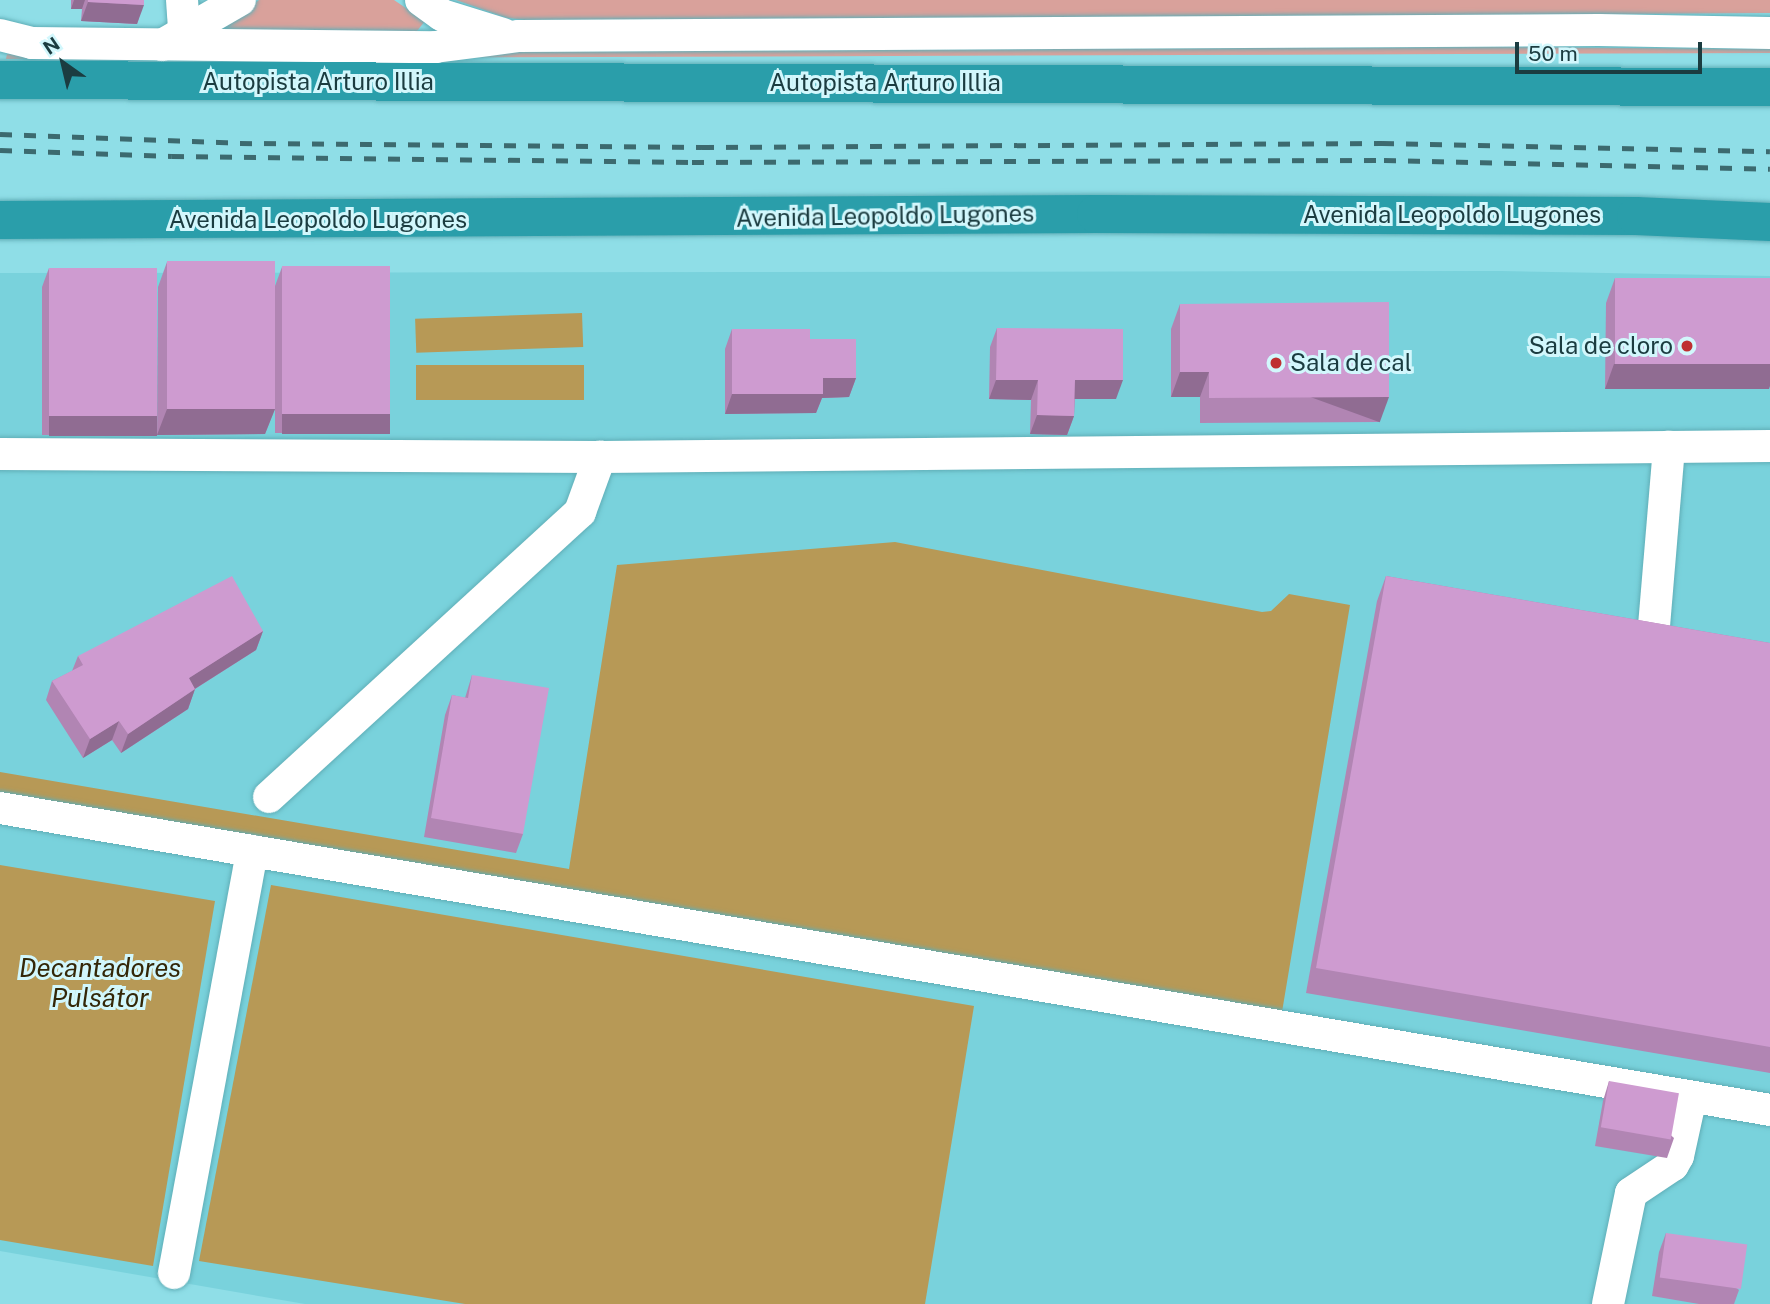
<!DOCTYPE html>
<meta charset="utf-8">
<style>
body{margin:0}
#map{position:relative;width:1770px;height:1304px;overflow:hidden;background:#8fdee7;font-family:"Public Sans",sans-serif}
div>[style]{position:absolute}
.built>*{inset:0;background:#79d2dc}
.green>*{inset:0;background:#d9a19b}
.water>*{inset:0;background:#b79956;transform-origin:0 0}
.roads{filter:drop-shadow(0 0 2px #60aeb7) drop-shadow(0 0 2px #60aeb7)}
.minor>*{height:32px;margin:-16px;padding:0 16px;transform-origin:16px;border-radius:16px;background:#fff}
.highway>*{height:38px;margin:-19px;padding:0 19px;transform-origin:19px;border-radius:19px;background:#2a9eaa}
.rail>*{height:5px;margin-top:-2.5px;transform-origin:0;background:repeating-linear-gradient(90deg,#3c6a6f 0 12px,transparent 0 24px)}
.wall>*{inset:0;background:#b185b3}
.shaded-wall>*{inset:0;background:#906c92;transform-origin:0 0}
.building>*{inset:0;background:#ce9bd0;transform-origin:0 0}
.dots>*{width:19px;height:19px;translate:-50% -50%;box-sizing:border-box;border:4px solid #d2f7fc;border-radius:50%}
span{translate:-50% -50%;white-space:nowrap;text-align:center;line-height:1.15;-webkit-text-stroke:6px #d2f7fc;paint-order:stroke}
.street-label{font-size:24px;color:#1b3c40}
.poi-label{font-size:24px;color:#1b3c40}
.right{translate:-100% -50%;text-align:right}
.left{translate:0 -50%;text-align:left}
.water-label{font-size:26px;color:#342708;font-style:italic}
.north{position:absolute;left:28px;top:28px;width:70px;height:70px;-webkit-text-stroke:5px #d2f7fc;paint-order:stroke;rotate:326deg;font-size:19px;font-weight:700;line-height:28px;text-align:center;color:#1b3c40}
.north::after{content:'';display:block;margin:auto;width:24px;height:32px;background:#1b3c40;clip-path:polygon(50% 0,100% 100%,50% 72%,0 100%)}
.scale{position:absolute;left:1515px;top:42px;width:187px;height:32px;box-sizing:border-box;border:4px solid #1b3c40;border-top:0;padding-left:9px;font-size:21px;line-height:24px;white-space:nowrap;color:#1b3c40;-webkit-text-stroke:5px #d2f7fc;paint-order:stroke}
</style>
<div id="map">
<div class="built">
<div style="clip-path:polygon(1500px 271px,1770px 276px,1770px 1304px,305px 1304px,0 1251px,0 273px)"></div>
</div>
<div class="green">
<div style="clip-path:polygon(259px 0,394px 0,425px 21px,417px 31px,213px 34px)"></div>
<div style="clip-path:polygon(456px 0,1770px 0,1770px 13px,543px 22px,507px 18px)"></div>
<div style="clip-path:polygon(1493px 47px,1770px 49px,1770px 53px,6px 59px,7px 54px)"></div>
</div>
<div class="water">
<div style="left:582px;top:313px;width:34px;height:167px;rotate:88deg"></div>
<div style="left:584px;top:365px;width:35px;height:168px;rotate:90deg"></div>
<div style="clip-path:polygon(895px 542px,1262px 612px,1271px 611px,1289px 594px,1350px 605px,1281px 1018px,0 795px,0 772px,569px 869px,617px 565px)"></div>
<div style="clip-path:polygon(0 865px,215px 901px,153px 1266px,0 1240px)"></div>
<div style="clip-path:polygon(271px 885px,974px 1006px,925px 1304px,465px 1304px,199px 1261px)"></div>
</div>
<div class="roads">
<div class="minor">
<div style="left:182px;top:0;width:32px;rotate:86deg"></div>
<div style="left:421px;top:0;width:26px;rotate:36deg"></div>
<div style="left:442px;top:15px;width:64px;rotate:17.3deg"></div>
<div style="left:0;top:35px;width:33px;rotate:14deg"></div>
<div style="left:32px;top:43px;width:403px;rotate:0.6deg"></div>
<div style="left:435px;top:47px;width:85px;rotate:-7.5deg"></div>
<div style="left:519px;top:36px;width:1080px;rotate:-0.32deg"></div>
<div style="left:1599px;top:30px;width:171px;rotate:1deg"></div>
<div style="left:162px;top:45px;width:90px;rotate:-30deg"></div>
<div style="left:0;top:454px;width:600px;rotate:0.29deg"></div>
<div style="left:600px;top:457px;width:1170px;rotate:-0.54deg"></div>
<div style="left:1653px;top:638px;width:192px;rotate:-85.2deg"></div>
<div style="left:269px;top:797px;width:422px;rotate:-42.5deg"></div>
<div style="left:580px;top:512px;width:59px;rotate:-70deg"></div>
<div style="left:0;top:808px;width:1796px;rotate:9.68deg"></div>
<div style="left:174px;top:1273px;width:429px;rotate:-79.5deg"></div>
<div style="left:1608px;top:1304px;width:113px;rotate:-78.3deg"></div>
<div style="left:1631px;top:1193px;width:50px;rotate:-33.7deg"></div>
<div style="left:1673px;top:1165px;width:10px;rotate:-61deg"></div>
<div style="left:1678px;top:1156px;width:60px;rotate:-77.6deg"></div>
</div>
<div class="highway">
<div style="left:0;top:80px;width:1770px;rotate:0.23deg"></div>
<div style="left:0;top:220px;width:1096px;rotate:-0.31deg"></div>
<div style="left:1096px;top:214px;width:540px;rotate:0.21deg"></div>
<div style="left:1636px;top:216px;width:134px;rotate:2.6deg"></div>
</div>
</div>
<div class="rail">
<div style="left:0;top:134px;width:240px;rotate:2.1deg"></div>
<div style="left:240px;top:143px;width:462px;rotate:0.5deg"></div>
<div style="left:702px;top:147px;width:680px;rotate:-0.34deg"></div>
<div style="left:1382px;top:143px;width:388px;rotate:1.2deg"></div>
<div style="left:0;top:150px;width:172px;rotate:2deg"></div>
<div style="left:172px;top:156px;width:520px;rotate:0.66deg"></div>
<div style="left:692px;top:162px;width:692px;rotate:-0.17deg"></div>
<div style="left:1384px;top:160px;width:386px;rotate:1.3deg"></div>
</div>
<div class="wall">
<div style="clip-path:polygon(71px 0,144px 0,137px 24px,81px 21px,82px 9px,71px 9px)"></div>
<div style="clip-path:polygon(167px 262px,275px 409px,265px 434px,157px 435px,158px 287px)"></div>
<div style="clip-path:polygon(282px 267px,390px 414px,383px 433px,275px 433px,275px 286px)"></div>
<div style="clip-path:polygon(49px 268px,150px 435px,42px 435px,42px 287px)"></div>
<div style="clip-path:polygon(1615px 278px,1770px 278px,1769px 389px,1605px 389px,1606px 303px)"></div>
<div style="clip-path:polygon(1180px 304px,1380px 422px,1200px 423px,1200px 397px,1171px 397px,1171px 329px)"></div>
<div style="clip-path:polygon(997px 328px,1116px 399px,1075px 399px,1074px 416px,1067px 435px,1030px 434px,1031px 400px,989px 399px,990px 347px)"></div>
<div style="clip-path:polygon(732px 329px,810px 339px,856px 378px,849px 397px,822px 398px,816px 413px,725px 414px,725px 349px)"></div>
<div style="clip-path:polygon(1386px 576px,1770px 643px,1770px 1073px,1306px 993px,1377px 601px)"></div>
<div style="clip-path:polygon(263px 631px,256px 650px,195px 689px,188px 709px,121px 753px,112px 740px,83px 758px,46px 700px,52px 681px,72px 671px,78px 656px)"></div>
<div style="clip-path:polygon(472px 675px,523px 834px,516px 853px,424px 837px,445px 715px,452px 695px,465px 698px)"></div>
<div style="clip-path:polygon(1609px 1081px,1674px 1138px,1667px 1158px,1595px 1146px,1603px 1101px)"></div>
<div style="clip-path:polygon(1666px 1233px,1739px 1290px,1734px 1304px,1699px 1304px,1652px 1296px,1659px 1252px)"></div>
</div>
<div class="shaded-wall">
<div style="clip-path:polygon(74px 0,85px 0,82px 9px,71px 9px)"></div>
<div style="clip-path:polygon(88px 2px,144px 5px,137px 24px,81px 21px)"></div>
<div style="clip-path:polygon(1614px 364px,1770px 364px,1770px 386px,1769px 389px,1605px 389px)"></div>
<div style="clip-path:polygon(1180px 372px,1209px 372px,1200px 397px,1171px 397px)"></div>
<div style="clip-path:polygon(823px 378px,856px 378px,849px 397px,822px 398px,816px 413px,725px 414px,732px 394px)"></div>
<div style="clip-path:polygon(996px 380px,1038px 380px,1031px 400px,989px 399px)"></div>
<div style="clip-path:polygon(1075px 380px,1123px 380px,1116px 399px,1068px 399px)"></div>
<div style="left:1389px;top:397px;width:27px;height:180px;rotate:110deg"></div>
<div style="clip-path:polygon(167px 409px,275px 409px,265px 434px,157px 435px)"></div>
<div style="left:282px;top:414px;width:108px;height:20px"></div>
<div style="clip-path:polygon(1037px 415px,1074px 416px,1067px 435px,1030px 434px)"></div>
<div style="left:49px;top:416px;width:108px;height:20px"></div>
<div style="clip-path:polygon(263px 631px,256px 650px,182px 697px,189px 678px)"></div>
<div style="clip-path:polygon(195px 689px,188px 709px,121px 753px,128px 734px)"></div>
<div style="clip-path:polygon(119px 721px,112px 740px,83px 758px,90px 739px)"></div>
</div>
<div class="building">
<div style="clip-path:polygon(88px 0,144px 0,144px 5px,88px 2px)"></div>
<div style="left:275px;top:261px;width:148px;height:108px;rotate:90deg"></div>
<div style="left:390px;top:266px;width:148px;height:108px;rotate:90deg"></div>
<div style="left:49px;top:268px;width:108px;height:148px"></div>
<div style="left:1615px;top:278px;width:155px;height:86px"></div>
<div style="clip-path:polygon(1389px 302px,1389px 397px,1209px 398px,1209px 372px,1180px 372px,1180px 304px)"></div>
<div style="clip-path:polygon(997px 328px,1123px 329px,1123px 380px,1075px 380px,1074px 416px,1037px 415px,1038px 380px,996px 380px)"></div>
<div style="clip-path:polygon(732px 329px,810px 329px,810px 339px,856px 339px,856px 378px,823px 378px,823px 394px,732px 394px)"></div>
<div style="clip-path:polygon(232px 576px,263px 631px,189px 678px,195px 689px,128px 734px,119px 721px,90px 739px,52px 681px,83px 665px,78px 656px)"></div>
<div style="clip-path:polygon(1386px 576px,1770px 643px,1770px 1047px,1316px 968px)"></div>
<div style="clip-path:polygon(472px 675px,549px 688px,523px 834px,431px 818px,452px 695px,468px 698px)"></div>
<div style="left:1609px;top:1081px;width:71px;height:47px;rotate:10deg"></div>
<div style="left:1666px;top:1233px;width:82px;height:45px;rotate:8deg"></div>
</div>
<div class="dots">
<div style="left:1687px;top:346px;background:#bf3031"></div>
<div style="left:1276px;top:363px;background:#bf3031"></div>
</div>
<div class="street-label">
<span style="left:318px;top:82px">Autopista Arturo Illia</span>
<span style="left:885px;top:83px">Autopista Arturo Illia</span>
<span style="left:1452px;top:215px">Avenida Leopoldo Lugones</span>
<span style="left:885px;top:216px;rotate:-1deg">Avenida Leopoldo Lugones</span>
<span style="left:318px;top:220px">Avenida Leopoldo Lugones</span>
</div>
<div class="poi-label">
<span class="right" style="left:1673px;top:346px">Sala de cloro</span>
<span class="left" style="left:1290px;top:363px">Sala de cal</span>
</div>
<div class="water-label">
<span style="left:100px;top:983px">Decantadores<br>Pulsátor</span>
</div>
<div class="north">N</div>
<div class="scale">50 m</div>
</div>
